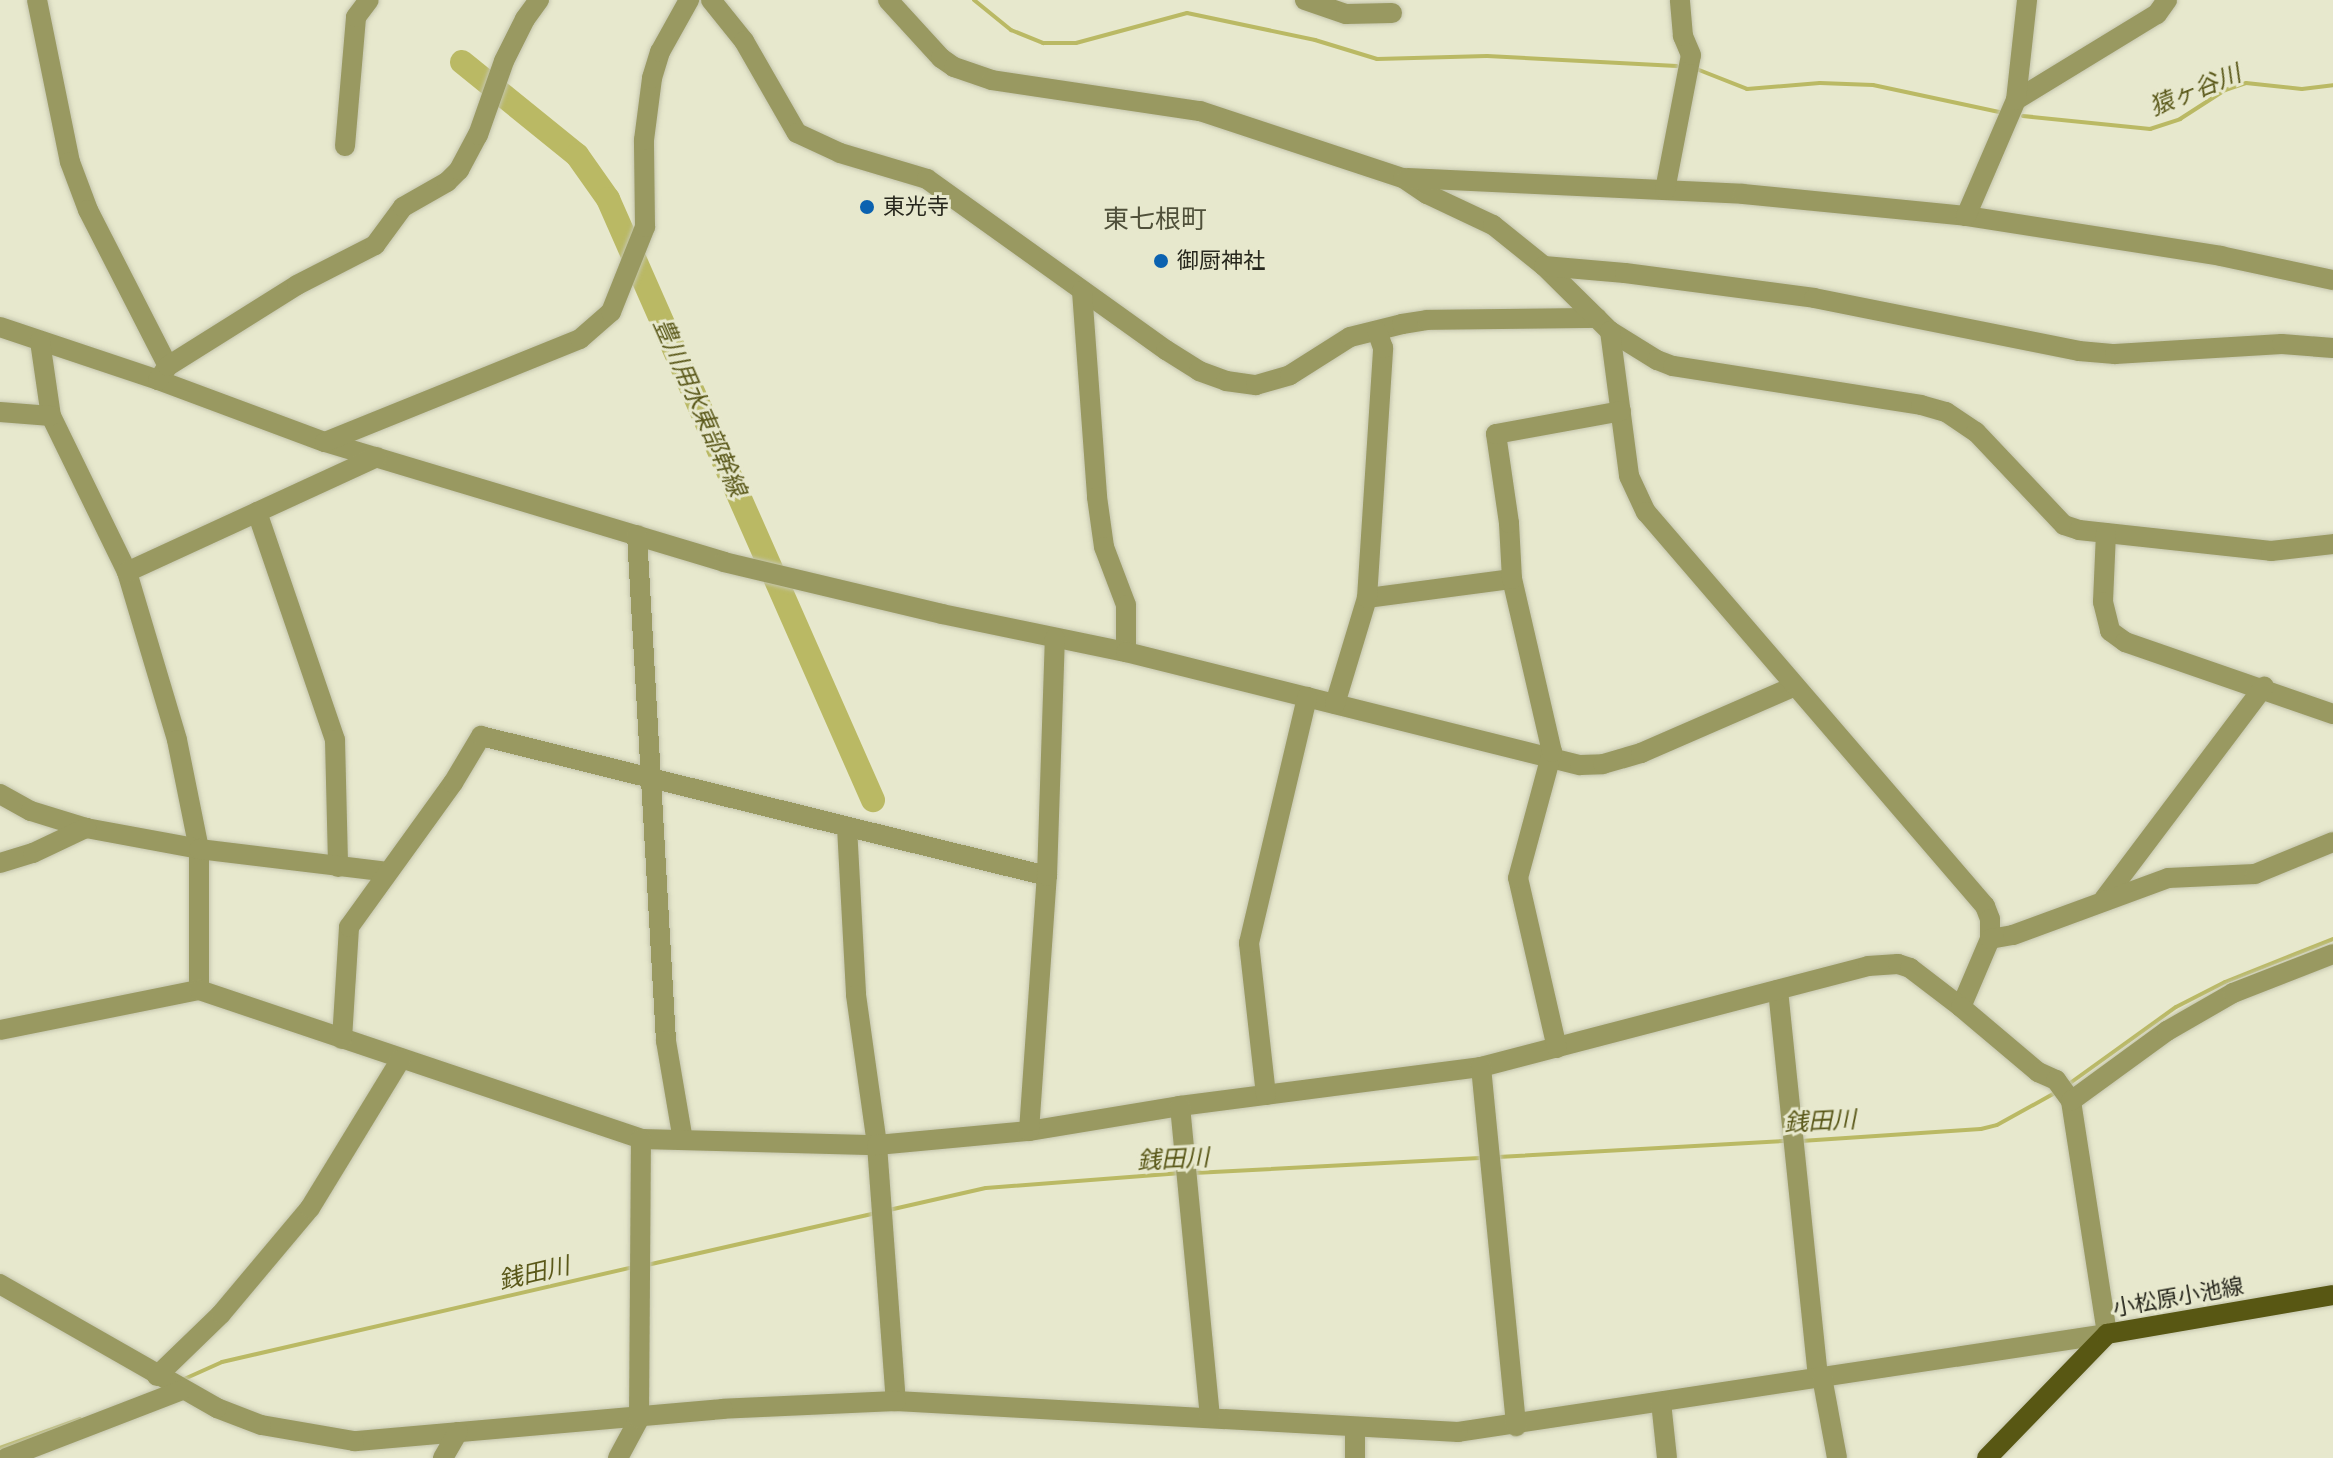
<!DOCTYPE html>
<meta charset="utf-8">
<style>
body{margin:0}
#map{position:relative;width:2333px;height:1458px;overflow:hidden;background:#e7e8cd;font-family:Lora,"Noto Sans JP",serif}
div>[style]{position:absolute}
.stream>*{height:4px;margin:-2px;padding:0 2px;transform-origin:2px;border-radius:2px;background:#bab964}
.river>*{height:24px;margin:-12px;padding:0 12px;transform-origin:12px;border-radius:12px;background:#bab964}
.roads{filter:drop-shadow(0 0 2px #c4c5ad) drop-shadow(0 0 2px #c4c5ad)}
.minor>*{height:20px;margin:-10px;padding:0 10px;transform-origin:10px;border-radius:10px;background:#999961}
.major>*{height:20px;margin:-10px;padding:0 10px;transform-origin:10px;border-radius:10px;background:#585713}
.dots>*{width:22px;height:22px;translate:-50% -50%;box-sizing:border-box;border:4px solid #e7e8cd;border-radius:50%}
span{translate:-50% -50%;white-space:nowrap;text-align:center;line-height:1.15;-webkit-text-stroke:6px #e7e8cd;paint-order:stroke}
.poi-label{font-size:22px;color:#27271d}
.left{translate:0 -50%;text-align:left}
.street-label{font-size:22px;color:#27271d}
.water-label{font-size:24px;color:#5a5819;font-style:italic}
.quarter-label{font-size:26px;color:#50503a}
</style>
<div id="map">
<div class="stream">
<div style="left:974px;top:0;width:48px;rotate:39deg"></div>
<div style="left:1011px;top:30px;width:35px;rotate:22deg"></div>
<div style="left:1043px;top:43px;width:33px"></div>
<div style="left:1076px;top:43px;width:115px;rotate:-15.1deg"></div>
<div style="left:1187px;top:13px;width:131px;rotate:11.9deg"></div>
<div style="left:1315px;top:40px;width:65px;rotate:17deg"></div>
<div style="left:1377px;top:59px;width:110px;rotate:-1.6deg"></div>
<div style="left:1487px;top:56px;width:190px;rotate:3deg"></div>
<div style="left:1694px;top:68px;width:57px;rotate:21.6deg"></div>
<div style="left:1747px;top:89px;width:73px;rotate:-4.7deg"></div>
<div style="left:1820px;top:83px;width:53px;rotate:2.2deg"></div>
<div style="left:1873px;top:85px;width:129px;rotate:12.1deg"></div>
<div style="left:2023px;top:116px;width:128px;rotate:5.8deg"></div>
<div style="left:2150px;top:129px;width:32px;rotate:-18deg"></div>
<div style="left:2180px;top:119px;width:54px;rotate:-32.8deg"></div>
<div style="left:2225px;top:90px;width:22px;rotate:-18deg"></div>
<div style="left:2246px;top:83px;width:56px;rotate:6.1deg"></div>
<div style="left:2302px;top:89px;width:31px;rotate:-7deg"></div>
<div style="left:2066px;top:1086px;width:135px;rotate:-35.7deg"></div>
<div style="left:2176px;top:1007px;width:55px;rotate:-27deg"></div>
<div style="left:2225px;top:982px;width:116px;rotate:-21.7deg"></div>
<div style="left:1801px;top:1141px;width:180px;rotate:-3.8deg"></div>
<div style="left:1981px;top:1129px;width:16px;rotate:-14deg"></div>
<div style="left:1997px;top:1125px;width:66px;rotate:-28.9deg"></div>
<div style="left:1498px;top:1157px;width:290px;rotate:-3.2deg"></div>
<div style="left:1194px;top:1173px;width:291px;rotate:-3deg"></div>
<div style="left:889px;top:1210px;width:99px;rotate:-12.8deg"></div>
<div style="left:986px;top:1188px;width:196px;rotate:-4.4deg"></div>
<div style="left:647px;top:1265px;width:235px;rotate:-12.8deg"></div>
<div style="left:182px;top:1380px;width:44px;rotate:-24.2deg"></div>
<div style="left:222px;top:1362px;width:424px;rotate:-13deg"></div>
<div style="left:0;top:1448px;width:85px;rotate:-19.9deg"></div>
</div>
<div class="river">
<div style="left:462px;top:62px;width:148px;rotate:39deg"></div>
<div style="left:577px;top:155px;width:54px;rotate:54.8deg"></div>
<div style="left:608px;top:199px;width:657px;rotate:66.21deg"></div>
</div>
<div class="roads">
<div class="minor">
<div style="left:37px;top:0;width:165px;rotate:78.5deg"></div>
<div style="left:70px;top:162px;width:51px;rotate:69.4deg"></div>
<div style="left:88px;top:210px;width:175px;rotate:62.9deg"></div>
<div style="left:711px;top:0;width:53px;rotate:51.2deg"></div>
<div style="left:744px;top:41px;width:106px;rotate:60.1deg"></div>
<div style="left:797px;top:133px;width:47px;rotate:24.9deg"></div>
<div style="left:840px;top:153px;width:91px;rotate:16.6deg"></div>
<div style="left:927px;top:179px;width:294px;rotate:35.6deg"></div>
<div style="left:1166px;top:350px;width:39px;rotate:32deg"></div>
<div style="left:1199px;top:371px;width:29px;rotate:20deg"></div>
<div style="left:1226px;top:381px;width:30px;rotate:8deg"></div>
<div style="left:1256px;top:385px;width:35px;rotate:-16deg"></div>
<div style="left:1290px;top:375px;width:71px;rotate:-32.3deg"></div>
<div style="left:1350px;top:337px;width:54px;rotate:-14deg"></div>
<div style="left:1402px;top:324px;width:25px;rotate:-9deg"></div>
<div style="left:1427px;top:320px;width:170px;rotate:-0.7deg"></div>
<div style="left:888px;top:0;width:79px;rotate:47.6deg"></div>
<div style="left:941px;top:58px;width:16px;rotate:35deg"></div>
<div style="left:954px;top:67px;width:40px;rotate:18.9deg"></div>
<div style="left:992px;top:80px;width:210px;rotate:8.5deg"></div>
<div style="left:1200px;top:111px;width:214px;rotate:18.3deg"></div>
<div style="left:1403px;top:178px;width:29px;rotate:34deg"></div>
<div style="left:1427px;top:194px;width:73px;rotate:25.2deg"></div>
<div style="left:1493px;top:225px;width:65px;rotate:38.8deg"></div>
<div style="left:1544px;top:266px;width:93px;rotate:44.6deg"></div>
<div style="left:1610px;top:331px;width:55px;rotate:31.7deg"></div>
<div style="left:1657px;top:360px;width:17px;rotate:21deg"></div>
<div style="left:1673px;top:366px;width:251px;rotate:8.9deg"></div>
<div style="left:1921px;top:405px;width:26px;rotate:16deg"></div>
<div style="left:1946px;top:412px;width:36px;rotate:34deg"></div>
<div style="left:1976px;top:432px;width:128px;rotate:46.6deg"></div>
<div style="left:2064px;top:525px;width:16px;rotate:18deg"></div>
<div style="left:2079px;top:530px;width:193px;rotate:6.2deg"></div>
<div style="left:2271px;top:551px;width:62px;rotate:-6.4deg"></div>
<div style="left:1305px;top:0;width:43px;rotate:18.9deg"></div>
<div style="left:1346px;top:14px;width:46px;rotate:-1.2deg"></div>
<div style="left:2016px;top:100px;width:165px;rotate:-31.4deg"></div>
<div style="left:2157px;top:14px;width:17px;rotate:-54deg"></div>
<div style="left:345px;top:146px;width:129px;rotate:-85.1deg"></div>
<div style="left:356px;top:17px;width:21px;rotate:-53deg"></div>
<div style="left:1407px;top:178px;width:336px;rotate:2.7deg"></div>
<div style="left:1743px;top:194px;width:224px;rotate:5.6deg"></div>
<div style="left:1966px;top:216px;width:258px;rotate:8.9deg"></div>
<div style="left:2221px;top:256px;width:115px;rotate:12.1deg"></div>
<div style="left:1665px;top:190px;width:137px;rotate:-79.1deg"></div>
<div style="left:1691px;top:55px;width:21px;rotate:-113deg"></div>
<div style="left:1683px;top:36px;width:36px;rotate:-95deg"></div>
<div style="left:1966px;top:216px;width:126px;rotate:-66.7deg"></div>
<div style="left:2016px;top:100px;width:101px;rotate:-83.7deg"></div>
<div style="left:1544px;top:266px;width:81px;rotate:4.9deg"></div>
<div style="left:1625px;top:273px;width:191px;rotate:7.5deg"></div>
<div style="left:1814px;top:298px;width:270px;rotate:11.3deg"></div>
<div style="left:2079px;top:351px;width:36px;rotate:5deg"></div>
<div style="left:2115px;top:354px;width:167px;rotate:-3.4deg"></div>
<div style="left:2282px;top:344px;width:51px;rotate:4.5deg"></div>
<div style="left:1082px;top:291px;width:207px;rotate:85.8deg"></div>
<div style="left:1097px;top:497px;width:50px;rotate:82deg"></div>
<div style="left:1104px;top:547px;width:62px;rotate:69.2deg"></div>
<div style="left:1126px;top:605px;width:47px;rotate:90deg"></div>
<div style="left:0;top:327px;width:167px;rotate:18.5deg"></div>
<div style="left:158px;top:380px;width:178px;rotate:20.4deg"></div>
<div style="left:325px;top:442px;width:417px;rotate:16.7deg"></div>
<div style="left:724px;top:562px;width:224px;rotate:13.4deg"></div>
<div style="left:942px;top:614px;width:188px;rotate:11.7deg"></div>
<div style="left:1126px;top:652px;width:468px;rotate:14deg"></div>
<div style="left:1580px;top:765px;width:23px;rotate:-2deg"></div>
<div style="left:1603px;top:764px;width:40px;rotate:-16deg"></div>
<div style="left:1641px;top:753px;width:168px;rotate:-23.5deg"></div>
<div style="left:1610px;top:331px;width:146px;rotate:82.5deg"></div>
<div style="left:1629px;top:476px;width:40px;rotate:65deg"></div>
<div style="left:1646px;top:512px;width:520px;rotate:49.29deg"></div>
<div style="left:1985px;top:906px;width:14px;rotate:69deg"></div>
<div style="left:1990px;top:919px;width:20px;rotate:90deg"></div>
<div style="left:1990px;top:939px;width:74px;rotate:113.1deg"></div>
<div style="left:40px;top:341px;width:76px;rotate:81.7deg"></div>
<div style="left:51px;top:416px;width:174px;rotate:64deg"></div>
<div style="left:127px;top:572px;width:175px;rotate:73.4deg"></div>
<div style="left:177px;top:740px;width:111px;rotate:78.6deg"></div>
<div style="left:199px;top:849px;width:141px;rotate:90deg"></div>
<div style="left:158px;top:380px;width:17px;rotate:-54deg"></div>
<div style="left:168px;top:366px;width:152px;rotate:-32.1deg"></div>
<div style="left:297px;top:285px;width:88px;rotate:-27.1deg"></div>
<div style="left:375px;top:245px;width:47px;rotate:-53.6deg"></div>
<div style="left:403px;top:207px;width:51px;rotate:-29.6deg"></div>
<div style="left:447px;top:182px;width:17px;rotate:-45deg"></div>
<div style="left:459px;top:170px;width:40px;rotate:-62deg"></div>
<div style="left:478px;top:135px;width:78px;rotate:-70.6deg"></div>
<div style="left:504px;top:61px;width:47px;rotate:-63.4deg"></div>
<div style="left:525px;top:19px;width:24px;rotate:-54deg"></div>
<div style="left:0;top:412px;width:51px;rotate:4.5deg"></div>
<div style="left:325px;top:442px;width:275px;rotate:-22deg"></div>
<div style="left:580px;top:339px;width:41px;rotate:-41.1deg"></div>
<div style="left:611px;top:312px;width:92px;rotate:-68.2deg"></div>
<div style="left:645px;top:227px;width:87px;rotate:-90.7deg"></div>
<div style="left:644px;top:140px;width:63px;rotate:-82.6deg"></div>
<div style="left:652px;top:78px;width:27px;rotate:-73deg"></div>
<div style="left:660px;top:52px;width:60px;rotate:-60.9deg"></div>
<div style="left:257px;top:512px;width:241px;rotate:71.1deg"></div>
<div style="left:335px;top:740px;width:127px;rotate:88.6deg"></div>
<div style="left:2106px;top:533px;width:69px;rotate:92.5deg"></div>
<div style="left:2103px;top:602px;width:30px;rotate:76deg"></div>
<div style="left:2110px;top:631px;width:19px;rotate:36deg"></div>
<div style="left:2125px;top:642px;width:220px;rotate:19.1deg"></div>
<div style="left:637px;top:535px;width:507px;rotate:86.72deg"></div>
<div style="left:666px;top:1041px;width:100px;rotate:80.3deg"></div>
<div style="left:127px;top:572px;width:275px;rotate:-24.7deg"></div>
<div style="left:1367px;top:598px;width:146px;rotate:-7.5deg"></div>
<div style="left:1335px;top:704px;width:111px;rotate:-73.2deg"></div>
<div style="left:1367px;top:598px;width:251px;rotate:-86.3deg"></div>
<div style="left:1383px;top:348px;width:18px;rotate:-109deg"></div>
<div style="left:0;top:794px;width:35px;rotate:29deg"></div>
<div style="left:31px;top:811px;width:58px;rotate:17.2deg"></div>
<div style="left:86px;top:828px;width:115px;rotate:10.5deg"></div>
<div style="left:199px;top:849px;width:190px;rotate:6.9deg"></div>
<div style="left:847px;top:827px;width:168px;rotate:86.9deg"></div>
<div style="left:856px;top:995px;width:151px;rotate:82deg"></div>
<div style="left:877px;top:1145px;width:257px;rotate:85.8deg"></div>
<div style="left:0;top:863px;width:34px;rotate:-17deg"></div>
<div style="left:33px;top:853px;width:59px;rotate:-25.3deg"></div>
<div style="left:2104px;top:899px;width:266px;rotate:-53deg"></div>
<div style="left:1990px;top:939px;width:23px;rotate:-10deg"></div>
<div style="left:2013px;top:935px;width:165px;rotate:-20.2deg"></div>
<div style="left:2168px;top:878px;width:87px;rotate:-2.6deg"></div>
<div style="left:2255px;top:874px;width:84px;rotate:-22.3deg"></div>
<div style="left:1778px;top:990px;width:389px;rotate:84.1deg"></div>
<div style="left:0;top:1030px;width:203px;rotate:-11.4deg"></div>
<div style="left:199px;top:990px;width:466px;rotate:18.6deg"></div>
<div style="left:641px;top:1139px;width:236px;rotate:1.5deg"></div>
<div style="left:877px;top:1145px;width:153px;rotate:-5.3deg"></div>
<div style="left:1029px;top:1131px;width:153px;rotate:-9.4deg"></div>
<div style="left:1180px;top:1106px;width:304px;rotate:-7.4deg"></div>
<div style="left:1481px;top:1067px;width:400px;rotate:-14.6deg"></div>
<div style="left:1868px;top:966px;width:30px;rotate:-4deg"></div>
<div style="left:1898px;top:964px;width:13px;rotate:18deg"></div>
<div style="left:1910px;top:968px;width:64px;rotate:37.4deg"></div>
<div style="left:1961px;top:1007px;width:101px;rotate:40.2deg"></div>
<div style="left:2038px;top:1072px;width:20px;rotate:24deg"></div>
<div style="left:2056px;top:1080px;width:26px;rotate:54deg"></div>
<div style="left:2071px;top:1101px;width:236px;rotate:81.2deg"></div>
<div style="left:2107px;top:1334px;width:656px;rotate:171.41deg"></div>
<div style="left:1458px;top:1432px;width:563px;rotate:-176.84deg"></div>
<div style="left:896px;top:1401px;width:173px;rotate:177.4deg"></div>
<div style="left:723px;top:1409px;width:370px;rotate:175deg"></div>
<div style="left:354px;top:1441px;width:94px;rotate:-170.2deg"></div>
<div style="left:261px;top:1425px;width:47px;rotate:-158.9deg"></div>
<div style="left:217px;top:1408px;width:250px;rotate:-150.3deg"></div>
<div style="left:342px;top:1039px;width:112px;rotate:-86.4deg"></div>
<div style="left:349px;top:927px;width:178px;rotate:-54.2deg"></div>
<div style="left:453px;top:783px;width:55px;rotate:-59.2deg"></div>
<div style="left:481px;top:736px;width:583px;rotate:13.89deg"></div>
<div style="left:1557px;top:1048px;width:174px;rotate:-102.9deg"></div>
<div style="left:1518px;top:878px;width:131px;rotate:-74.9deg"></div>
<div style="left:1552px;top:752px;width:178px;rotate:-103deg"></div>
<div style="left:1512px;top:579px;width:56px;rotate:-93.1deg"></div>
<div style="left:1509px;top:523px;width:90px;rotate:-98.3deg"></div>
<div style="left:1496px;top:434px;width:127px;rotate:-10.4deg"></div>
<div style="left:1481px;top:1067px;width:361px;rotate:84.4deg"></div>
<div style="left:1266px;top:1095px;width:153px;rotate:-96.4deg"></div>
<div style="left:1249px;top:943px;width:253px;rotate:-76.7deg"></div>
<div style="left:2071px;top:1101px;width:119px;rotate:-36.1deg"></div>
<div style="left:2167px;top:1031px;width:76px;rotate:-29.9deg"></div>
<div style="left:2233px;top:993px;width:107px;rotate:-21.3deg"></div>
<div style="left:1180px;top:1106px;width:312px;rotate:84.5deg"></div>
<div style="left:1029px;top:1131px;width:256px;rotate:-86deg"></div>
<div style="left:1047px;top:876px;width:238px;rotate:-88.1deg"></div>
<div style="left:157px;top:1376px;width:89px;rotate:-44.1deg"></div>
<div style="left:221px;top:1314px;width:138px;rotate:-50deg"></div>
<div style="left:310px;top:1208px;width:175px;rotate:-58.6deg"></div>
<div style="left:1822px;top:1377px;width:82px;rotate:79.5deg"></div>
<div style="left:1661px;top:1402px;width:56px;rotate:83.9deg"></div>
<div style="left:1355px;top:1427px;width:31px;rotate:90deg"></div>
<div style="left:6px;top:1458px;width:189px;rotate:-21.1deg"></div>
<div style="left:443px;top:1458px;width:30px;rotate:-60deg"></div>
<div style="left:618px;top:1458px;width:44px;rotate:-61.7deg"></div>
<div style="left:639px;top:1419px;width:280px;rotate:-89.6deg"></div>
</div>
<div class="major">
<div style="left:1987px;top:1458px;width:173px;rotate:-45.9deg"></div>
<div style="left:2107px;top:1334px;width:229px;rotate:-9.8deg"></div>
</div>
</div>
<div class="dots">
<div style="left:867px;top:207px;background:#0b62b0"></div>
<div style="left:1161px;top:261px;background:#0b62b0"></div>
</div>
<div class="poi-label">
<span class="left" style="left:883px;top:207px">東光寺</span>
<span class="left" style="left:1177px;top:261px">御厨神社</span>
</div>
<div class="street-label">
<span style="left:2178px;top:1297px;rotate:-10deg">小松原小池線</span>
</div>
<div class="water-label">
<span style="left:2195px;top:90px;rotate:-22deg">猿ヶ谷川</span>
<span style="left:700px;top:407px;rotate:66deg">豊川用水東部幹線</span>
<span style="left:1820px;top:1121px;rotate:-3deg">銭田川</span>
<span style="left:1173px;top:1159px;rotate:-3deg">銭田川</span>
<span style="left:534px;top:1273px;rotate:-13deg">銭田川</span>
</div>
<div class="quarter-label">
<span style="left:1155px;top:219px">東七根町</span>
</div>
</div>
